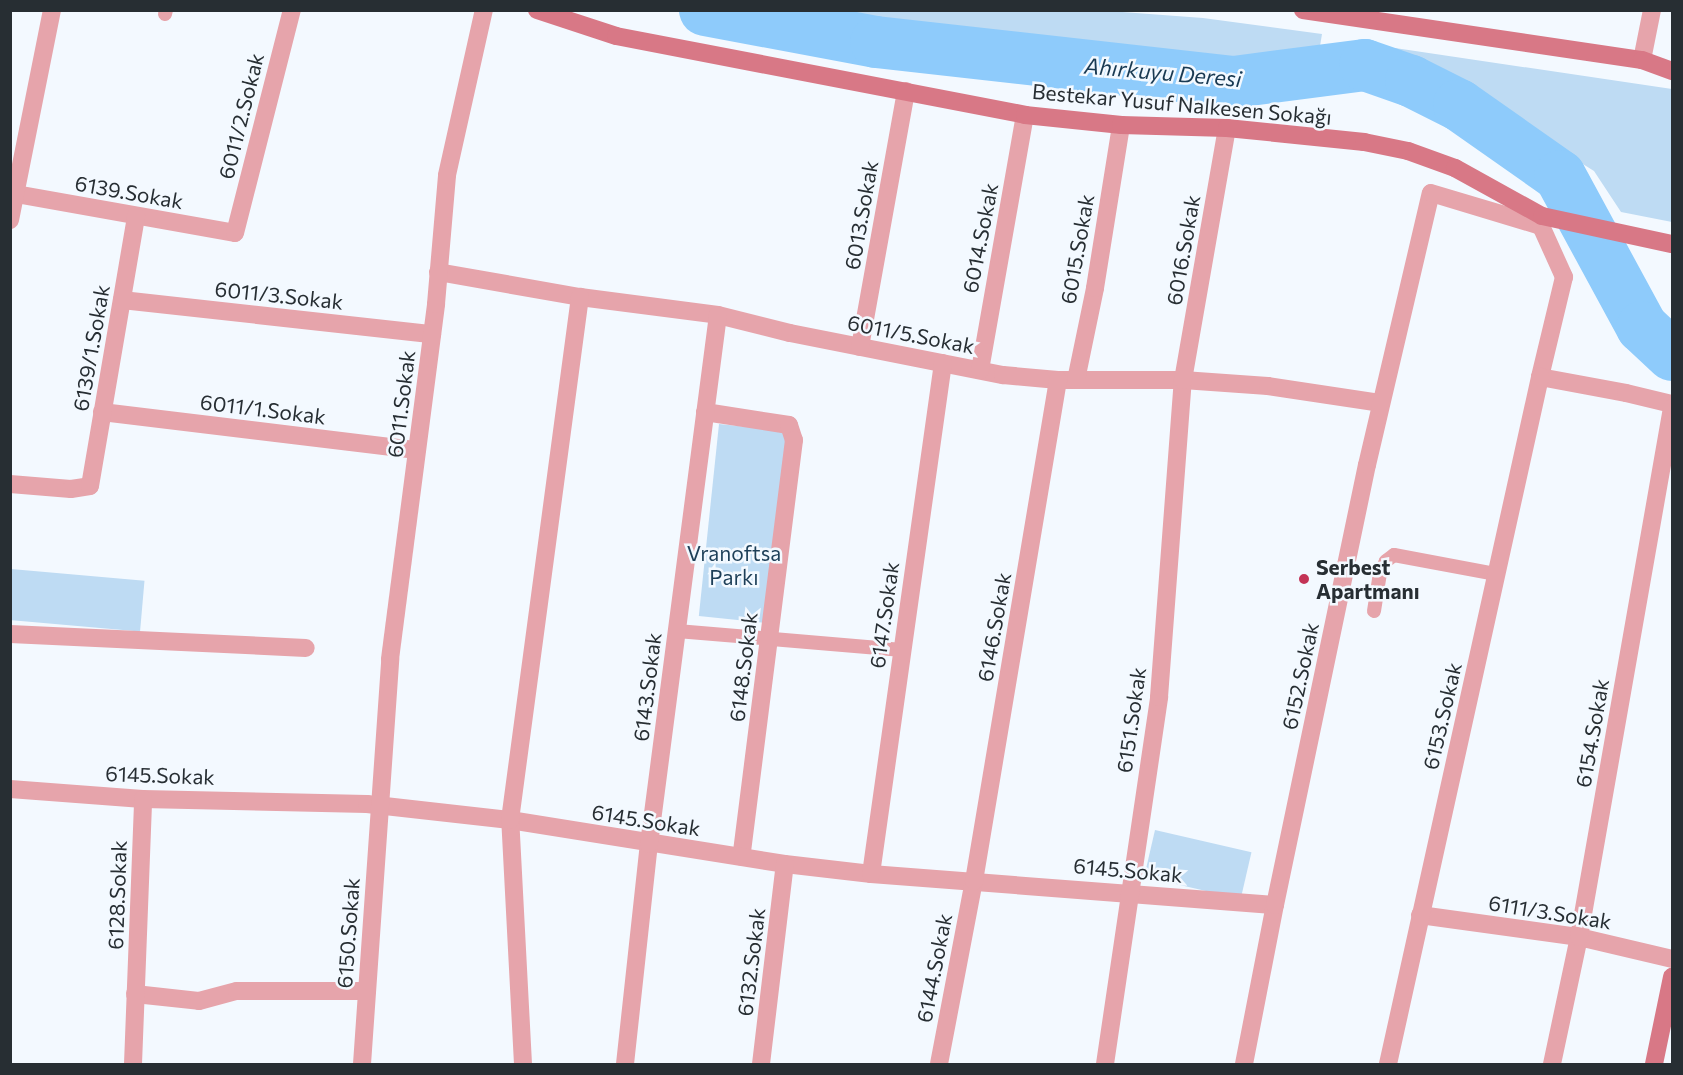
<!DOCTYPE html>
<meta charset="utf-8">
<style>
body{margin:0}
#map{position:relative;width:1683px;height:1075px;overflow:hidden;background:#f3f9ff;font-family:Commissioner,sans-serif}
div>[style]{position:absolute}
.green>*{inset:0;background:#bedbf3;transform-origin:0 0}
.river>*{height:52px;margin:-26px;padding:0 26px;transform-origin:26px;border-radius:26px;background:#8ecbfb}
.service>*{height:14px;margin:-7px;padding:0 7px;transform-origin:7px;border-radius:7px;background:#e6a4ab}
.minor>*{height:18px;margin:-9px;padding:0 9px;transform-origin:9px;border-radius:9px;background:#e6a4ab}
.secondary>*{height:18px;margin:-9px;padding:0 9px;transform-origin:9px;border-radius:9px;background:#d87886}
.dots>*{width:16px;height:16px;translate:-50% -50%;box-sizing:border-box;border:3px solid #f3f9ff;border-radius:50%}
span{translate:-50% -50%;white-space:nowrap;text-align:center;line-height:1.15;-webkit-text-stroke:5px #f3f9ff;paint-order:stroke}
.street-label{font-size:21px;color:#272e33}
.park-label{font-size:21px;color:#1d3f58}
.poi-label{font-size:21px;color:#272e33;font-weight:700}
.left{translate:0 -50%;text-align:left}
.water-label{font-size:22px;color:#193a53;font-style:italic}
.frame{position:absolute;inset:0;border:12px solid #272e33;pointer-events:none}
</style>
<div id="map">
<div class="green">
<div style="clip-path:polygon(836px 11px,1109px 11px,1203px 18px,1322px 34px,1319px 52px,1233px 63px,1103px 56px,995px 40px)"></div>
<div style="clip-path:polygon(1395px 48px,1672px 89px,1672px 222px,1621px 212px,1594px 171px,1448px 80px,1376px 58px)"></div>
<div style="left:719px;top:424px;width:68px;height:193px;rotate:6deg"></div>
<div style="left:11px;top:569px;width:134px;height:51px;rotate:5deg"></div>
<div style="left:1155px;top:830px;width:99px;height:48px;rotate:13deg"></div>
</div>
<div class="river">
<div style="left:705px;top:10px;width:174px;rotate:10.6deg"></div>
<div style="left:876px;top:42px;width:360px;rotate:6.4deg"></div>
<div style="left:1234px;top:82px;width:132px;rotate:-7.4deg"></div>
<div style="left:1365px;top:65px;width:49px;rotate:19.2deg"></div>
<div style="left:1411px;top:81px;width:54px;rotate:26.6deg"></div>
<div style="left:1459px;top:105px;width:123px;rotate:35.1deg"></div>
<div style="left:1560px;top:176px;width:172px;rotate:61.5deg"></div>
<div style="left:1642px;top:327px;width:41px;rotate:43deg"></div>
</div>
<div class="service">
<div style="left:165px;top:14px;width:4px;rotate:-76deg"></div>
<div style="left:1374px;top:611px;width:37px;rotate:-81deg"></div>
<div style="left:1380px;top:574px;width:14px;rotate:-65deg"></div>
<div style="left:1386px;top:561px;width:10px;rotate:-37deg"></div>
<div style="left:1394px;top:555px;width:104px;rotate:10.6deg"></div>
<div style="left:677px;top:631px;width:226px;rotate:4.8deg"></div>
</div>
<div class="minor">
<div style="left:1642px;top:60px;width:51px;rotate:-78.7deg"></div>
<div style="left:16px;top:194px;width:222px;rotate:10.1deg"></div>
<div style="left:235px;top:233px;width:230px;rotate:-75.7deg"></div>
<div style="left:10px;top:220px;width:214px;rotate:-78.7deg"></div>
<div style="left:438px;top:272px;width:144px;rotate:10deg"></div>
<div style="left:580px;top:297px;width:139px;rotate:7.4deg"></div>
<div style="left:718px;top:315px;width:74px;rotate:14deg"></div>
<div style="left:790px;top:333px;width:217px;rotate:11.2deg"></div>
<div style="left:1003px;top:375px;width:55px;rotate:5.2deg"></div>
<div style="left:1058px;top:380px;width:125px"></div>
<div style="left:1183px;top:380px;width:85px;rotate:4deg"></div>
<div style="left:1268px;top:386px;width:113px;rotate:8.6deg"></div>
<div style="left:122px;top:300px;width:312px;rotate:6.3deg"></div>
<div style="left:860px;top:347px;width:260px;rotate:-79.8deg"></div>
<div style="left:980px;top:370px;width:259px;rotate:-80deg"></div>
<div style="left:1076px;top:380px;width:94px;rotate:-78.3deg"></div>
<div style="left:1095px;top:288px;width:165px;rotate:-80.9deg"></div>
<div style="left:102px;top:412px;width:317px;rotate:6.9deg"></div>
<div style="left:705px;top:412px;width:85px;rotate:8.8deg"></div>
<div style="left:789px;top:425px;width:16px;rotate:72deg"></div>
<div style="left:794px;top:440px;width:420px;rotate:97.2deg"></div>
<div style="left:10px;top:484px;width:61px;rotate:4.7deg"></div>
<div style="left:71px;top:489px;width:19px;rotate:-9deg"></div>
<div style="left:90px;top:486px;width:274px;rotate:-80.3deg"></div>
<div style="left:10px;top:634px;width:296px;rotate:2.7deg"></div>
<div style="left:10px;top:789px;width:133px;rotate:4.3deg"></div>
<div style="left:143px;top:799px;width:224px;rotate:1.3deg"></div>
<div style="left:367px;top:804px;width:144px;rotate:6.4deg"></div>
<div style="left:510px;top:820px;width:278px;rotate:9.1deg"></div>
<div style="left:785px;top:864px;width:87px;rotate:6.6deg"></div>
<div style="left:871px;top:874px;width:405px;rotate:4.4deg"></div>
<div style="left:871px;top:874px;width:516px;rotate:-81.98deg"></div>
<div style="left:1420px;top:915px;width:161px;rotate:7.9deg"></div>
<div style="left:1579px;top:937px;width:96px;rotate:13.3deg"></div>
<div style="left:135px;top:994px;width:64px;rotate:6.2deg"></div>
<div style="left:199px;top:1001px;width:39px;rotate:-15deg"></div>
<div style="left:237px;top:991px;width:130px"></div>
<div style="left:133px;top:1064px;width:265px;rotate:-87.8deg"></div>
<div style="left:362px;top:1064px;width:406px;rotate:-86deg"></div>
<div style="left:390px;top:659px;width:358px;rotate:-82.6deg"></div>
<div style="left:436px;top:304px;width:129px;rotate:-85.1deg"></div>
<div style="left:447px;top:175px;width:169px;rotate:-77.4deg"></div>
<div style="left:523px;top:1064px;width:244px;rotate:-93deg"></div>
<div style="left:510px;top:820px;width:528px;rotate:-82.38deg"></div>
<div style="left:625px;top:1064px;width:221px;rotate:-83.8deg"></div>
<div style="left:649px;top:844px;width:533px;rotate:-82.57deg"></div>
<div style="left:761px;top:1064px;width:201px;rotate:-83.2deg"></div>
<div style="left:939px;top:1064px;width:186px;rotate:-79.2deg"></div>
<div style="left:974px;top:881px;width:508px;rotate:-80.48deg"></div>
<div style="left:1105px;top:1064px;width:371px;rotate:-81.6deg"></div>
<div style="left:1159px;top:697px;width:318px;rotate:-85.7deg"></div>
<div style="left:1183px;top:380px;width:256px;rotate:-80.1deg"></div>
<div style="left:1244px;top:1064px;width:162px;rotate:-79deg"></div>
<div style="left:1275px;top:905px;width:450px;rotate:-78.2deg"></div>
<div style="left:1367px;top:465px;width:279px;rotate:-76.8deg"></div>
<div style="left:1431px;top:193px;width:115px;rotate:16.7deg"></div>
<div style="left:1541px;top:226px;width:56px;rotate:65.7deg"></div>
<div style="left:1564px;top:277px;width:103px;rotate:103.5deg"></div>
<div style="left:1540px;top:377px;width:87px;rotate:10.5deg"></div>
<div style="left:1626px;top:393px;width:47px;rotate:13.4deg"></div>
<div style="left:1388px;top:1064px;width:704px;rotate:-77.52deg"></div>
<div style="left:1552px;top:1064px;width:130px;rotate:-78deg"></div>
<div style="left:1579px;top:937px;width:537px;rotate:-80.03deg"></div>
</div>
<div class="secondary">
<div style="left:537px;top:10px;width:83px;rotate:18.2deg"></div>
<div style="left:616px;top:36px;width:417px;rotate:10.9deg"></div>
<div style="left:1025px;top:115px;width:97px;rotate:5.9deg"></div>
<div style="left:1121px;top:125px;width:106px;rotate:1.6deg"></div>
<div style="left:1227px;top:128px;width:138px;rotate:5.8deg"></div>
<div style="left:1364px;top:142px;width:45px;rotate:11.6deg"></div>
<div style="left:1408px;top:151px;width:50px;rotate:19.9deg"></div>
<div style="left:1455px;top:168px;width:99px;rotate:28.9deg"></div>
<div style="left:1542px;top:216px;width:133px;rotate:12.2deg"></div>
<div style="left:1303px;top:10px;width:343px;rotate:8.4deg"></div>
<div style="left:1642px;top:60px;width:32px;rotate:20deg"></div>
<div style="left:1654px;top:1064px;width:89px;rotate:-78.3deg"></div>
</div>
<div class="dots">
<div style="left:1304px;top:579px;background:#c33356"></div>
</div>
<div class="street-label">
<span style="left:1182px;top:104px;rotate:5deg">Bestekar Yusuf Nalkesen Sokağı</span>
<span style="left:241px;top:116px;rotate:-76deg">6011/2.Sokak</span>
<span style="left:129px;top:192px;rotate:10deg">6139.Sokak</span>
<span style="left:861px;top:215px;rotate:-80deg">6013.Sokak</span>
<span style="left:980px;top:238px;rotate:-79deg">6014.Sokak</span>
<span style="left:1077px;top:249px;rotate:-80deg">6015.Sokak</span>
<span style="left:1183px;top:250px;rotate:-80deg">6016.Sokak</span>
<span style="left:279px;top:295px;rotate:6deg">6011/3.Sokak</span>
<span style="left:911px;top:334px;rotate:11deg">6011/5.Sokak</span>
<span style="left:91px;top:348px;rotate:-80deg">6139/1.Sokak</span>
<span style="left:401px;top:404px;rotate:-83deg">6011.Sokak</span>
<span style="left:263px;top:409px;rotate:7deg">6011/1.Sokak</span>
<span style="left:884px;top:615px;rotate:-82deg">6147.Sokak</span>
<span style="left:994px;top:627px;rotate:-80deg">6146.Sokak</span>
<span style="left:743px;top:667px;rotate:-83deg">6148.Sokak</span>
<span style="left:1300px;top:676px;rotate:-78deg">6152.Sokak</span>
<span style="left:647px;top:687px;rotate:-83deg">6143.Sokak</span>
<span style="left:1442px;top:716px;rotate:-77deg">6153.Sokak</span>
<span style="left:1131px;top:720px;rotate:-82deg">6151.Sokak</span>
<span style="left:1592px;top:733px;rotate:-80deg">6154.Sokak</span>
<span style="left:160px;top:775px;rotate:2deg">6145.Sokak</span>
<span style="left:646px;top:820px;rotate:9deg">6145.Sokak</span>
<span style="left:1128px;top:870px;rotate:5deg">6145.Sokak</span>
<span style="left:117px;top:895px;rotate:-88deg">6128.Sokak</span>
<span style="left:1550px;top:912px;rotate:9deg">6111/3.Sokak</span>
<span style="left:348px;top:933px;rotate:-86deg">6150.Sokak</span>
<span style="left:751px;top:962px;rotate:-83deg">6132.Sokak</span>
<span style="left:934px;top:968px;rotate:-79deg">6144.Sokak</span>
</div>
<div class="park-label">
<span style="left:734px;top:565px">Vranoftsa<br>Parkı</span>
</div>
<div class="poi-label">
<span class="left" style="left:1316px;top:579px">Serbest<br>Apartmanı</span>
</div>
<div class="water-label">
<span style="left:1163px;top:72px;rotate:5deg">Ahırkuyu Deresi</span>
</div>
<div class="frame"></div>
</div>
